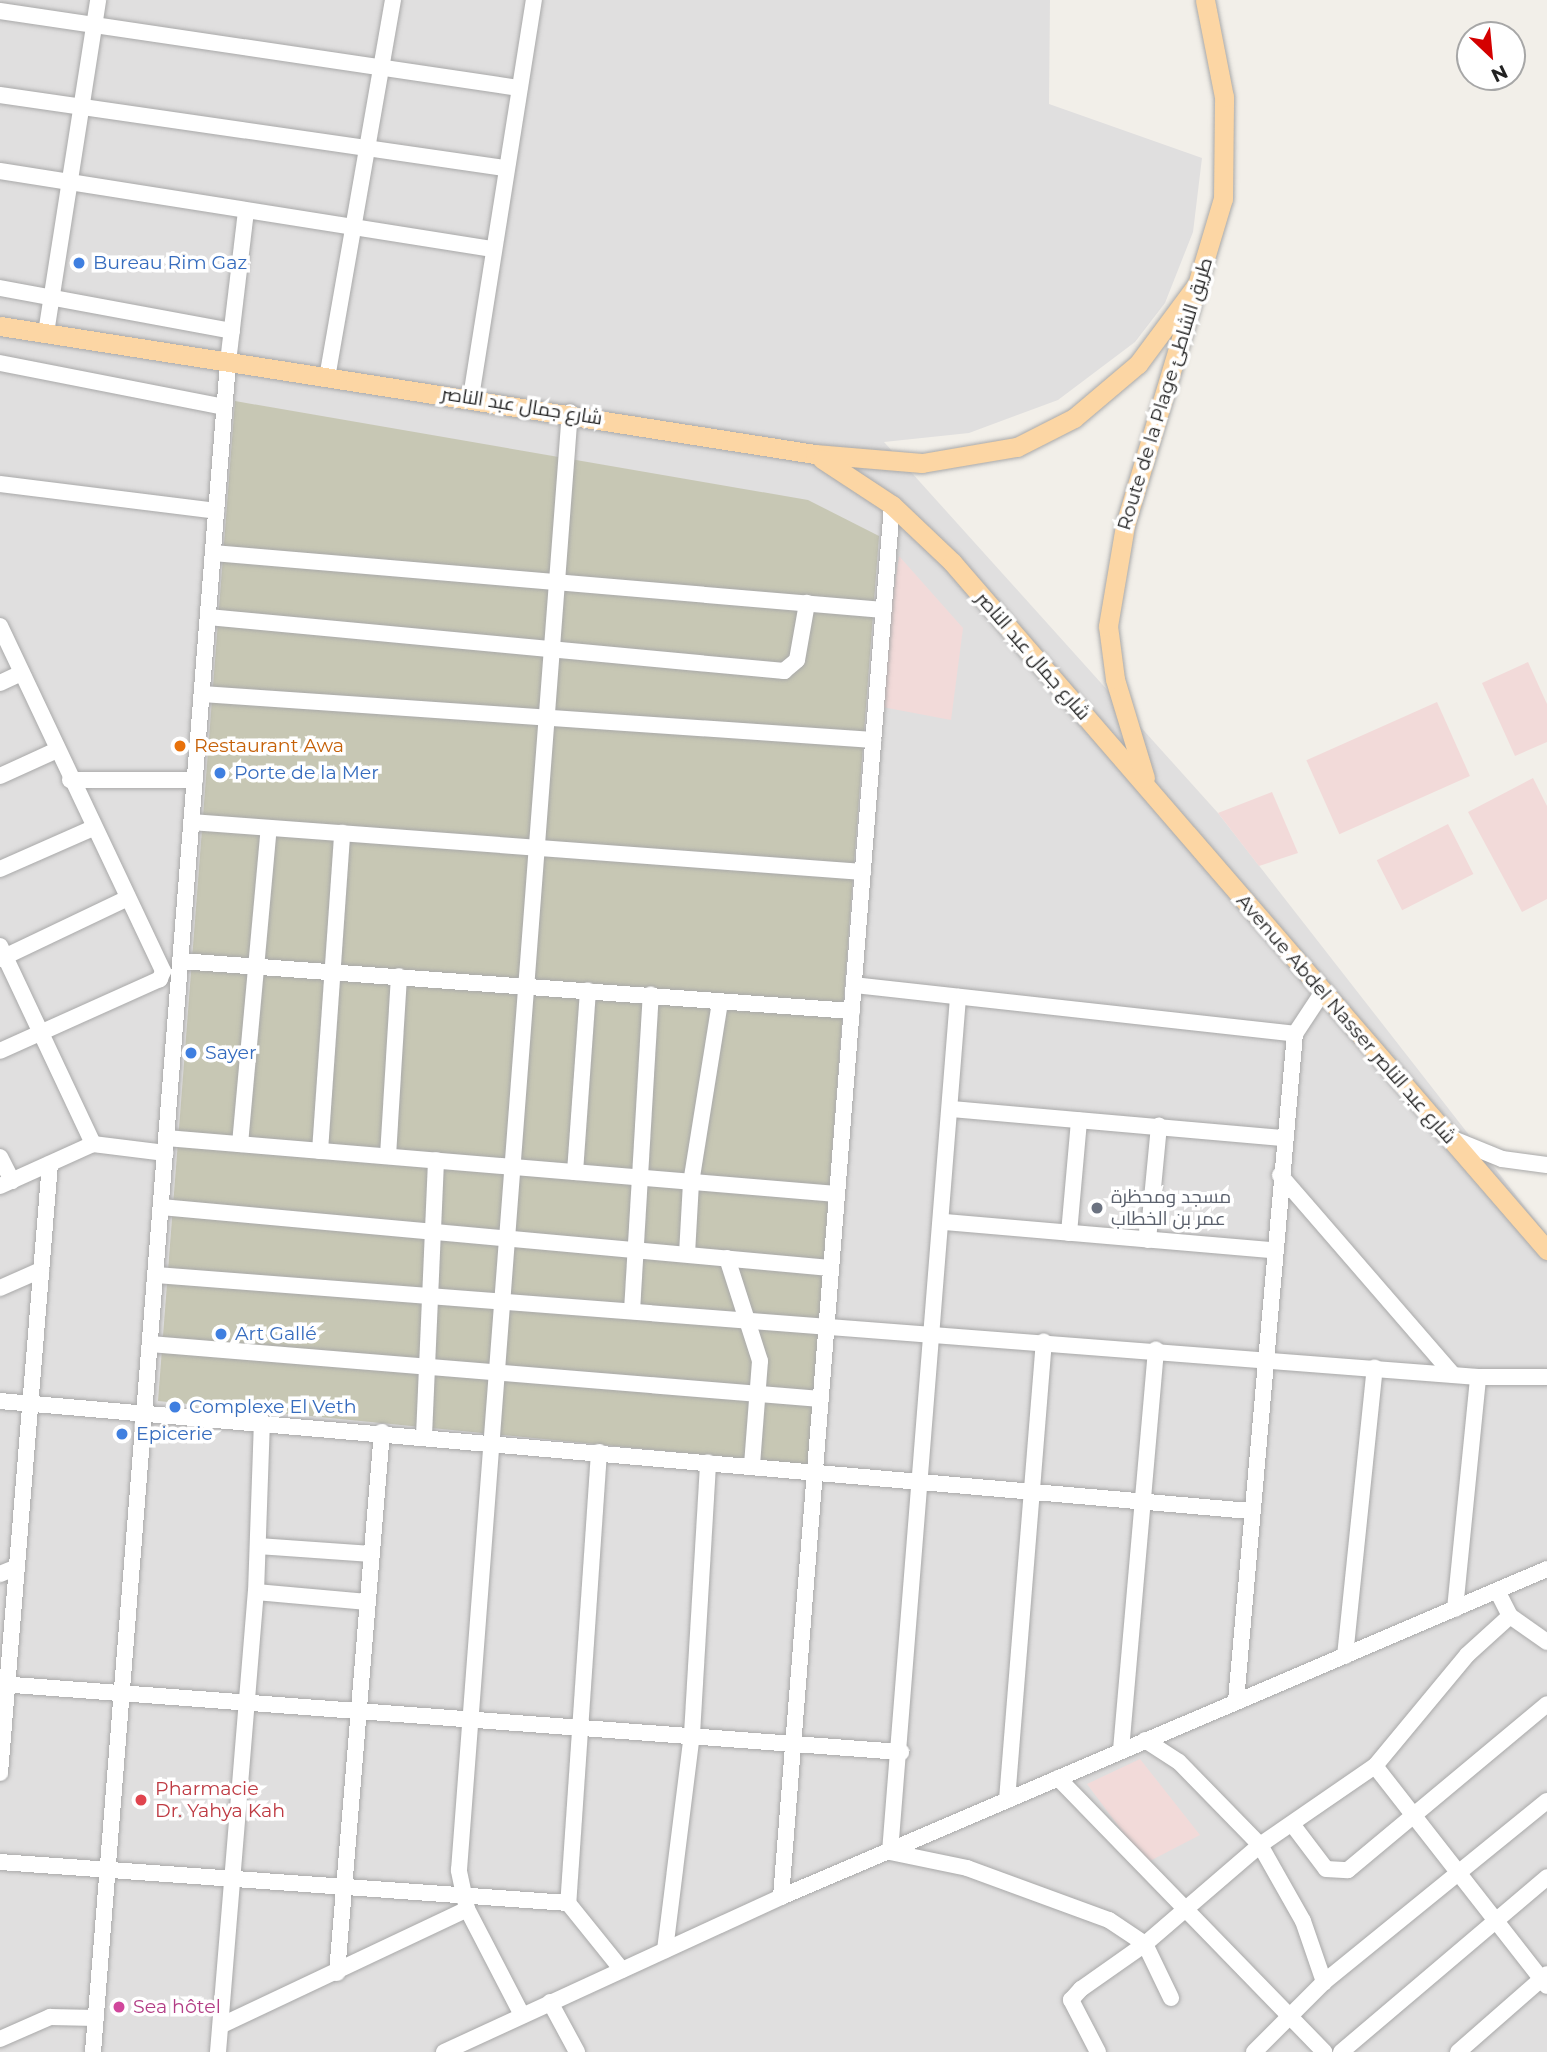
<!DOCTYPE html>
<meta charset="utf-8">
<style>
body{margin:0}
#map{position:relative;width:1547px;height:2052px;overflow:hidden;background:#f2efe9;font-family:Montserrat,Cairo,sans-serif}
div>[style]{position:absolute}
.residential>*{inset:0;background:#e0dfdf}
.commercial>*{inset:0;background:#f2dad9;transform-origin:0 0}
.construction>*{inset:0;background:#c7c7b4}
.roads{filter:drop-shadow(0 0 2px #a9a9a9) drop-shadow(0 0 2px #a9a9a9)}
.minor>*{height:16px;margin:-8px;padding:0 8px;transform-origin:8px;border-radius:8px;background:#fff}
.major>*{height:19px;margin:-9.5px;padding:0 9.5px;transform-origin:9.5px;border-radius:9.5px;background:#fcd6a4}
.dots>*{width:19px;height:19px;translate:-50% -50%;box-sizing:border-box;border:4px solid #fff;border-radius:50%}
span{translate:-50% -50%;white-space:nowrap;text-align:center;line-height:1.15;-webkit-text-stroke:7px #fff;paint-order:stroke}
.shop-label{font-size:19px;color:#366cbe}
.left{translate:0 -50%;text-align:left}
.street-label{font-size:19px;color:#222}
.food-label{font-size:19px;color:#c56008}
.worship-label{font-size:19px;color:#5b616d}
.health-label{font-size:19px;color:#be3a42}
.hotel-label{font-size:19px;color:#b23c85}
.north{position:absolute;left:1456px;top:21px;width:70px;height:70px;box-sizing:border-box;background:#fff;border:2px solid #a7a7a7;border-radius:50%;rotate:154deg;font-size:19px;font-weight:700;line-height:28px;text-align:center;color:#222}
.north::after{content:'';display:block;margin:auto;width:24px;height:32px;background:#d40000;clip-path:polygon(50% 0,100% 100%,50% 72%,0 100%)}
</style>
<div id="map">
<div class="residential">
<div style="clip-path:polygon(0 0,1050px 0,1049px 104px,1202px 158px,1193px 232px,1165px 303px,1135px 342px,1058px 400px,969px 433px,884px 442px,1218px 813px,1547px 1235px,1547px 2052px,0 2052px)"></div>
</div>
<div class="commercial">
<div style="clip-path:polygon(899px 556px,963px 628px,951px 720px,877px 706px)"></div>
<div style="clip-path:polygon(1528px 662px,1547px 704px,1547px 742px,1515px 756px,1482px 683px)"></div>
<div style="left:1437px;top:702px;width:81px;height:143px;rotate:66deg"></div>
<div style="clip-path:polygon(1533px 778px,1547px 806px,1547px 899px,1522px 912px,1468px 812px)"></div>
<div style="clip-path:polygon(1272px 792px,1298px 853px,1259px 866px,1218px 813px)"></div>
<div style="left:1448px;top:824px;width:56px;height:80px;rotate:63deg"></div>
<div style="clip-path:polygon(1140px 1759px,1200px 1835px,1146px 1863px,1087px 1784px)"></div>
</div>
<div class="construction">
<div style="clip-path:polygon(235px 401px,808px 500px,879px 536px,808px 1465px,158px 1401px)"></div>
</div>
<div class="roads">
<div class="minor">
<div style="left:0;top:11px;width:525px;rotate:8.44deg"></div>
<div style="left:0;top:95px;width:510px;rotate:8.23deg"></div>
<div style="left:0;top:171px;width:499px;rotate:9deg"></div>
<div style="left:0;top:288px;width:236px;rotate:10.5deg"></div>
<div style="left:46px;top:333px;width:337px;rotate:-81.1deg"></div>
<div style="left:0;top:363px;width:228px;rotate:11.1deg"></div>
<div style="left:327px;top:378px;width:384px;rotate:-80.1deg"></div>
<div style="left:471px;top:397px;width:402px;rotate:-81deg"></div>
<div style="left:0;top:484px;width:218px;rotate:7.1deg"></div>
<div style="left:213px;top:553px;width:673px;rotate:4.86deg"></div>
<div style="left:208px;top:617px;width:579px;rotate:5.36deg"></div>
<div style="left:784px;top:671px;width:17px;rotate:-40deg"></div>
<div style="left:797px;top:660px;width:58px;rotate:-80deg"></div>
<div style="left:0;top:626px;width:382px;rotate:64.7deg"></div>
<div style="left:163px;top:971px;width:9px;rotate:111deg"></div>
<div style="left:160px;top:979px;width:175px;rotate:155.8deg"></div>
<div style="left:0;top:683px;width:23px;rotate:-25deg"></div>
<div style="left:202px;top:694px;width:673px;rotate:3.92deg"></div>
<div style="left:0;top:776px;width:63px;rotate:-24.5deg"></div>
<div style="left:70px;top:780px;width:125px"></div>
<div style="left:191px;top:822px;width:674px;rotate:4.26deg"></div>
<div style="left:0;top:869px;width:102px;rotate:-23.8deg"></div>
<div style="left:0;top:946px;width:219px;rotate:64.8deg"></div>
<div style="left:0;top:959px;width:140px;rotate:-25.5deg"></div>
<div style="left:180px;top:961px;width:674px;rotate:4.26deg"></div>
<div style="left:854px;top:985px;width:444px;rotate:6.3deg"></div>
<div style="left:951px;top:1109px;width:333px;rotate:5deg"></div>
<div style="left:166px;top:1138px;width:673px;rotate:4.77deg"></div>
<div style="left:1453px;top:1139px;width:53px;rotate:22.2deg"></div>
<div style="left:1502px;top:1159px;width:45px;rotate:7.6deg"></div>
<div style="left:240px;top:1144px;width:317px;rotate:-84.8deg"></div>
<div style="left:320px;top:1151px;width:319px;rotate:-86deg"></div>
<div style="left:388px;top:1156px;width:180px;rotate:-86.5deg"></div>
<div style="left:0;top:1157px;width:27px;rotate:63deg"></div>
<div style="left:575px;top:1172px;width:182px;rotate:-85.9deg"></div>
<div style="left:1280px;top:1175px;width:264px;rotate:49.1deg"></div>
<div style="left:0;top:1186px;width:102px;rotate:-24.3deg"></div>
<div style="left:93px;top:1144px;width:73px;rotate:7.1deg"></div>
<div style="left:161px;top:1207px;width:672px;rotate:5.21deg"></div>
<div style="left:944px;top:1222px;width:328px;rotate:4.9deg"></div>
<div style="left:1069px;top:1233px;width:113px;rotate:-84.9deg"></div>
<div style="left:1148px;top:1240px;width:115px;rotate:-84.5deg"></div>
<div style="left:687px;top:1254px;width:71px;rotate:-86.8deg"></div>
<div style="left:691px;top:1183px;width:184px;rotate:-80.9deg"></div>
<div style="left:727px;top:1258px;width:108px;rotate:72.2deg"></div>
<div style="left:760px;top:1361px;width:105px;rotate:94.4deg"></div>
<div style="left:156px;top:1275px;width:1326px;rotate:4.41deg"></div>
<div style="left:1478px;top:1377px;width:69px"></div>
<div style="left:0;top:1288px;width:45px;rotate:-23.7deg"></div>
<div style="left:632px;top:1311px;width:317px;rotate:-86.6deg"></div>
<div style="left:150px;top:1344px;width:673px;rotate:4.69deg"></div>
<div style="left:0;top:1401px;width:1256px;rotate:5.03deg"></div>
<div style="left:424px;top:1436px;width:276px;rotate:-87.5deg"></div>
<div style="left:599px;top:1452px;width:452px;rotate:93.9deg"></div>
<div style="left:568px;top:1903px;width:86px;rotate:51.1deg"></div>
<div style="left:258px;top:1546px;width:114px;rotate:4deg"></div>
<div style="left:0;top:1574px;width:18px;rotate:-22deg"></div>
<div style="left:256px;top:1592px;width:112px;rotate:5.1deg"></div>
<div style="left:1455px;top:1609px;width:233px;rotate:-84.3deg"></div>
<div style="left:1510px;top:1616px;width:45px;rotate:35.1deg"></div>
<div style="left:1345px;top:1656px;width:290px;rotate:-84.1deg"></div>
<div style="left:0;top:1684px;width:904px;rotate:4.32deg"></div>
<div style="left:1236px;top:1701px;width:670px;rotate:-84.95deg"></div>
<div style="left:1295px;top:1034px;width:49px;rotate:-56.6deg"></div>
<div style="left:1145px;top:1740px;width:40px;rotate:32.9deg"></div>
<div style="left:1179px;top:1762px;width:116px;rotate:45.7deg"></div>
<div style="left:1260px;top:1845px;width:140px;rotate:-34.5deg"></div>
<div style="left:1375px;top:1766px;width:279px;rotate:52deg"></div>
<div style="left:1121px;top:1750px;width:402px;rotate:-85deg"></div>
<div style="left:1375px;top:1766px;width:144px;rotate:-50.3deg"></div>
<div style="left:1467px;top:1655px;width:58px;rotate:-42.2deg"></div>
<div style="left:1510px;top:1616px;width:27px;rotate:-117deg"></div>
<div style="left:0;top:1773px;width:611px;rotate:-85.31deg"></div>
<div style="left:1058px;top:1778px;width:382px;rotate:45.8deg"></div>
<div style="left:1007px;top:1800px;width:460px;rotate:-85.4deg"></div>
<div style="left:1292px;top:1824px;width:56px;rotate:52.9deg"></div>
<div style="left:1326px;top:1869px;width:22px;rotate:3deg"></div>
<div style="left:1348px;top:1870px;width:259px;rotate:-39.8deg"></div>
<div style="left:890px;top:1852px;width:858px;rotate:-85.45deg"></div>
<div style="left:890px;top:1852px;width:79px;rotate:11.7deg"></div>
<div style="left:967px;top:1868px;width:151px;rotate:20.1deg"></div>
<div style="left:1109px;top:1920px;width:43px;rotate:33.7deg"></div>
<div style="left:1145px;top:1944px;width:152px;rotate:-40.7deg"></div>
<div style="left:1260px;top:1845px;width:87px;rotate:60.5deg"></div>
<div style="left:1303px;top:1921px;width:65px;rotate:71deg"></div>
<div style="left:0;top:1862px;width:569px;rotate:4.13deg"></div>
<div style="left:781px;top:1897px;width:1396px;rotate:-85.44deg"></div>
<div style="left:665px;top:1950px;width:218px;rotate:-82.9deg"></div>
<div style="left:692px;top:1734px;width:272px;rotate:-86.6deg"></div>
<div style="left:337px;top:1973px;width:543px;rotate:-85.25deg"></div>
<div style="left:550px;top:2002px;width:57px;rotate:61.6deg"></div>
<div style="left:522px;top:2015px;width:119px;rotate:-117.4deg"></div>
<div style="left:467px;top:1909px;width:40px;rotate:-102deg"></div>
<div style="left:459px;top:1870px;width:1462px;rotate:-85.65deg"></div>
<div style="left:222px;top:2025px;width:271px;rotate:-25.3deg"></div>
<div style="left:0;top:2039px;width:55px;rotate:-23.7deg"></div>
<div style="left:50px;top:2017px;width:46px;rotate:1.2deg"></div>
<div style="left:93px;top:2052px;width:1695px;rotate:-85.43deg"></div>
<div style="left:228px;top:362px;width:152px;rotate:-83.2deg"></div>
<div style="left:218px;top:2052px;width:462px;rotate:-85.3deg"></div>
<div style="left:256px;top:1592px;width:171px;rotate:-88deg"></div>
<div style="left:444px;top:2052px;width:371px;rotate:-24.7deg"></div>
<div style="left:781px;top:1897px;width:833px;rotate:-23.18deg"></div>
<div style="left:1098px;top:2052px;width:59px;rotate:-117.4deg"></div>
<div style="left:1071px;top:2000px;width:15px;rotate:-48deg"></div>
<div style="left:1081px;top:1989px;width:78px;rotate:-35.1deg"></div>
<div style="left:1145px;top:1944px;width:60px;rotate:64.3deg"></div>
<div style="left:1254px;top:2052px;width:99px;rotate:-45deg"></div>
<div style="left:1324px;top:1982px;width:287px;rotate:-39.1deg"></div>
<div style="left:1341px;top:2052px;width:270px;rotate:-40.3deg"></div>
<div style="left:1458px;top:2052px;width:118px;rotate:-41.2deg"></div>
</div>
<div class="major">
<div style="left:0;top:326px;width:825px;rotate:8.93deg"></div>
<div style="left:815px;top:454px;width:107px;rotate:4.8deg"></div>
<div style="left:922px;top:463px;width:96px;rotate:-9.6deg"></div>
<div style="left:1017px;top:447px;width:64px;rotate:-27deg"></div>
<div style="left:1074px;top:418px;width:84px;rotate:-40.2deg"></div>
<div style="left:1138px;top:364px;width:101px;rotate:-53.5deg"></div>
<div style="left:822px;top:459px;width:84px;rotate:33.3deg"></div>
<div style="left:892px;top:505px;width:83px;rotate:43.5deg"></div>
<div style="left:952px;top:562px;width:910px;rotate:49.15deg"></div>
<div style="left:1145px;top:778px;width:103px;rotate:-106.9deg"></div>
<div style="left:1115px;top:679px;width:53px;rotate:-97.5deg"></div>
<div style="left:1108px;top:626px;width:102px;rotate:-80.4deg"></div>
<div style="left:1125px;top:525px;width:340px;rotate:-73.3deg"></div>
<div style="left:1223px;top:199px;width:102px;rotate:-89.4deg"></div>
<div style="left:1224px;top:97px;width:99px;rotate:-101.1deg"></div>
</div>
</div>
<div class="dots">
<div style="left:79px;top:263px;background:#3f7fe0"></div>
<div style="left:180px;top:746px;background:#e8710a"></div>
<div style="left:220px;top:773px;background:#3f7fe0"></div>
<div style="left:191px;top:1053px;background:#3f7fe0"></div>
<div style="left:1097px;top:1208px;background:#6b7280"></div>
<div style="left:221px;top:1334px;background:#3f7fe0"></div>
<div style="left:175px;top:1407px;background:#3f7fe0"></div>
<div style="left:122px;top:1434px;background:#3f7fe0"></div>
<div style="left:141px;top:1800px;background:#e0444e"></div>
<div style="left:119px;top:2007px;background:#d1479c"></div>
</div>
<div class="shop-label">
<span class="left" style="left:93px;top:263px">Bureau Rim Gaz</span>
<span class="left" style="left:234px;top:773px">Porte de la Mer</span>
<span class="left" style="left:205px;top:1053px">Sayer</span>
<span class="left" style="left:235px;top:1334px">Art Gallé</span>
<span class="left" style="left:189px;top:1407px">Complexe El Veth</span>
<span class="left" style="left:136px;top:1434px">Epicerie</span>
</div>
<div class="street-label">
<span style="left:1165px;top:394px;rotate:-73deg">Route de la Plage طريق الشاطئ</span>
<span style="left:522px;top:406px;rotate:9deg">شارع جمال عبد الناصر</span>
<span style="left:1033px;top:656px;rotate:49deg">شارع جمال عبد الناصر</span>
<span style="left:1346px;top:1019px;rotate:49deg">Avenue Abdel Nasser شارع عبد الناصر</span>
</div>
<div class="food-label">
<span class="left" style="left:194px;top:746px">Restaurant Awa</span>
</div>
<div class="worship-label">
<span class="left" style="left:1111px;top:1208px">مسجد ومحظرة<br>عمر بن الخطاب</span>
</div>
<div class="health-label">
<span class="left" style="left:155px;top:1800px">Pharmacie<br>Dr. Yahya Kah</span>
</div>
<div class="hotel-label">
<span class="left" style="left:133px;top:2007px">Sea hôtel</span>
</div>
<div class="north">N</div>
</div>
